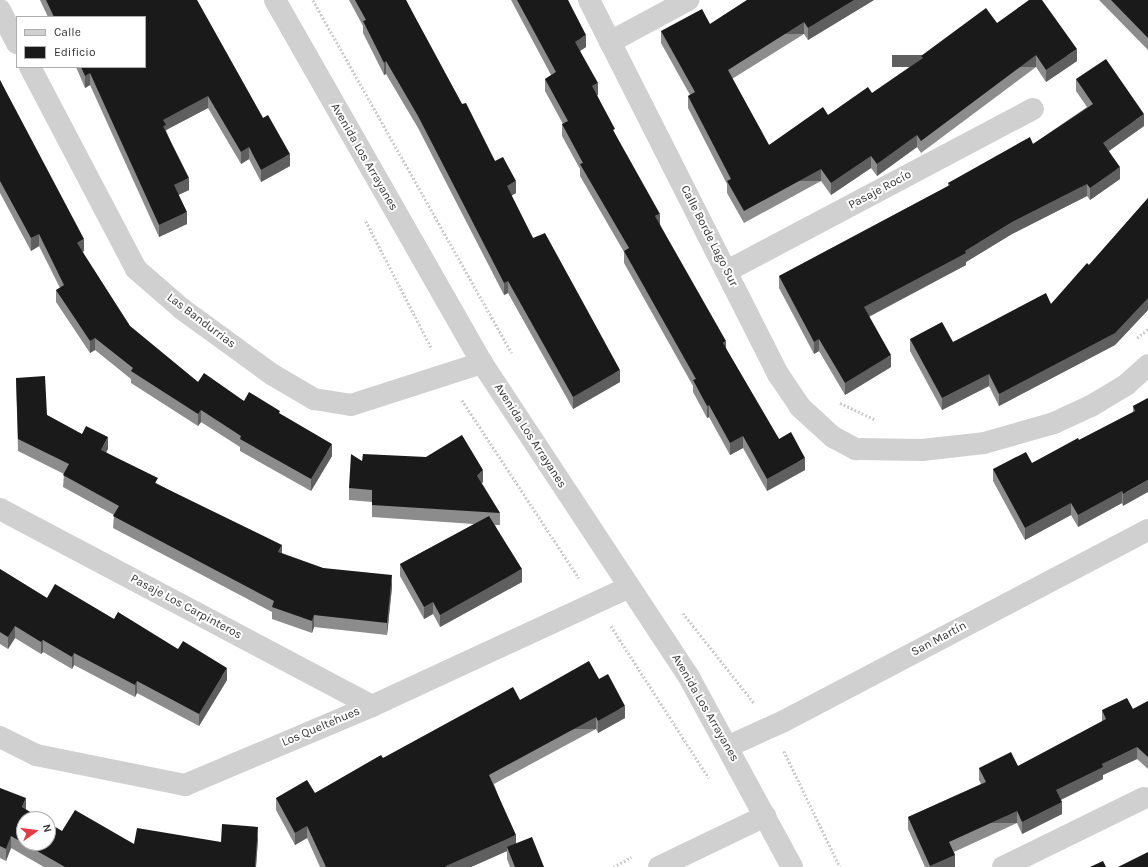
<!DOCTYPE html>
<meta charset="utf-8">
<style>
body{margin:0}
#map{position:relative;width:1148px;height:867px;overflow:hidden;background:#fff;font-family:Karla,sans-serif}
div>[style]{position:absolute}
.path>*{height:2.5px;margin-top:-1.25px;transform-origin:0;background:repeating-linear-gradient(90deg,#cdcdcd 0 2px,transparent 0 4px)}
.minor>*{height:22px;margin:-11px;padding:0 11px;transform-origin:11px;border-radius:11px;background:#d0d0d0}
.wall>*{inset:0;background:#8c8c8c}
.shaded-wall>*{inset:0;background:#5f5f5f;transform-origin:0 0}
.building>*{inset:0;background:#1a1a1a}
span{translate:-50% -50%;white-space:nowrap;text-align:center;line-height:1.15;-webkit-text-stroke:4px #fff;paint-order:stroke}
.street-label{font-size:12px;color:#333}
.legend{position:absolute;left:16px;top:16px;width:130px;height:52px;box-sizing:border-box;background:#fff;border:1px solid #adadad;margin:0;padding:5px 7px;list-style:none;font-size:12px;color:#333}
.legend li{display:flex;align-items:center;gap:8px;height:20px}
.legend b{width:20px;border:1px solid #adadad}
.north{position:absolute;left:16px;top:811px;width:40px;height:40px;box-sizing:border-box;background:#fff;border:1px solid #adadad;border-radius:50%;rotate:76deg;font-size:11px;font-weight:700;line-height:16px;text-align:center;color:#333}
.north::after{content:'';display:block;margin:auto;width:14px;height:18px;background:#e63946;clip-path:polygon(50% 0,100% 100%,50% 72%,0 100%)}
</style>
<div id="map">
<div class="path">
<div style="left:313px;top:0;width:405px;rotate:60.6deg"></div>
<div style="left:366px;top:221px;width:144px;rotate:62.7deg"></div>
<div style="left:1137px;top:338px;width:14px;rotate:-39deg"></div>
<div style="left:462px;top:400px;width:213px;rotate:56.7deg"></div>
<div style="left:840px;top:403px;width:38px;rotate:25deg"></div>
<div style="left:683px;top:613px;width:115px;rotate:51.7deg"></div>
<div style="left:611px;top:626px;width:181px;rotate:57.2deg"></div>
<div style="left:784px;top:751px;width:129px;rotate:64.2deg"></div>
<div style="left:613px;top:867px;width:21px;rotate:-28deg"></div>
</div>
<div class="minor">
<div style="left:275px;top:0;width:418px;rotate:60.3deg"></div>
<div style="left:482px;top:363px;width:378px;rotate:56.6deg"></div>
<div style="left:690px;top:679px;width:214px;rotate:61.5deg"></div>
<div style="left:589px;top:0;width:419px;rotate:63.2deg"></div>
<div style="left:778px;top:374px;width:40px;rotate:56deg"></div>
<div style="left:800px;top:407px;width:45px;rotate:42.3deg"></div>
<div style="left:833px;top:437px;width:26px;rotate:28deg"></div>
<div style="left:856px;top:449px;width:66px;rotate:0.9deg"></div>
<div style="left:922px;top:450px;width:62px;rotate:-6.4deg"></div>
<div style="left:984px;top:443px;width:73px;rotate:-15.9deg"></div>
<div style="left:1054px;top:423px;width:41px;rotate:-24.7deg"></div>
<div style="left:1091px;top:406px;width:41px;rotate:-31deg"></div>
<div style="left:1126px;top:385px;width:30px;rotate:-42deg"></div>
<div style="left:0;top:10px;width:37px;rotate:63deg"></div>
<div style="left:610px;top:42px;width:89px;rotate:-28.3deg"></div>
<div style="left:30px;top:67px;width:228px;rotate:62.3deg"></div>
<div style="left:136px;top:269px;width:61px;rotate:41deg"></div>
<div style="left:182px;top:309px;width:112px;rotate:36deg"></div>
<div style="left:273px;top:375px;width:48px;rotate:30.3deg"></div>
<div style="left:314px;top:399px;width:37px;rotate:9deg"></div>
<div style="left:351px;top:405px;width:138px;rotate:-17.8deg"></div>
<div style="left:727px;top:271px;width:346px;rotate:-27.9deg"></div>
<div style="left:0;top:509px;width:421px;rotate:27.9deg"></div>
<div style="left:0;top:737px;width:40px;rotate:26.6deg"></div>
<div style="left:36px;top:755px;width:152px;rotate:11.4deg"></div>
<div style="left:185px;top:785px;width:203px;rotate:-22.9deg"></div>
<div style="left:372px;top:706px;width:283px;rotate:-24.8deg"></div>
<div style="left:729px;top:746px;width:60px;rotate:-24.4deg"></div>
<div style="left:784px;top:721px;width:411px;rotate:-27.7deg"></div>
<div style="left:659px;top:867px;width:118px;rotate:-25.7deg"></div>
<div style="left:1003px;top:867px;width:157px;rotate:-26.1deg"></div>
</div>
<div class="wall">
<div style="clip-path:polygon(40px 0,197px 0,290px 166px,261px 182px,249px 159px,241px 164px,208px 108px,166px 130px,189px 190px,178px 195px,187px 224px,159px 237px,90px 85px,85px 88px,76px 67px,145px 67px,145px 17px,48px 17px)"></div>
<div style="clip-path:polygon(349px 0,406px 0,415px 17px,462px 104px,495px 161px,516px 193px,511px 196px,533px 238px,620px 382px,573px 409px,508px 293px,504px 295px,418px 128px,386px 74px,384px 75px,363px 33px,363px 26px)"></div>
<div style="clip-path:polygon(511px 0,568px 0,586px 47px,580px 51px,598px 95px,597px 95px,615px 134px,660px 225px,726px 349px,779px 439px,805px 470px,767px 491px,743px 448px,730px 455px,709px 417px,707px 418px,693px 392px,693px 386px,624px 263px,624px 252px,580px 176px,580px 169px,562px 136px,562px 124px,563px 124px,545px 91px,545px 79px,551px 75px)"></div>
<div style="clip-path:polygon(747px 0,874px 0,808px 40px,804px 34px,732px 79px,769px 145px,872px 93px,921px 59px,921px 56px,997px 23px,1077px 61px,1046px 82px,1036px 67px,921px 153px,917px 147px,877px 176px,871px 168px,831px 195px,821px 181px,744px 223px,727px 193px,727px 184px,688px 108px,688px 96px,690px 95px,661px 43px,661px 31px,710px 24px)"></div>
<div style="clip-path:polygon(1099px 0,1148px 0,1148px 50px)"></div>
<div style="clip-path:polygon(1076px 79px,1144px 126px,1109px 151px,1120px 179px,1090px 200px,1087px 196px,1012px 234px,966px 262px,966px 265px,869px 317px,891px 367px,845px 395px,819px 351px,814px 354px,779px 288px,779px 276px,948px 186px,948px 183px,1033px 144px,1087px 107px,1076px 91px)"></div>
<div style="clip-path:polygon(0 80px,84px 251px,82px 252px,130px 326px,198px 382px,244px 401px,280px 414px,332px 456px,311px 491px,240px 451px,240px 447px,201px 422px,198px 426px,131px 383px,131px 379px,95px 350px,90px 353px,56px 302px,56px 290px,60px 288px,39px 246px,31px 251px,0 193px)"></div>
<div style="clip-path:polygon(1148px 198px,1148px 310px,1115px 345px,999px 406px,989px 386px,942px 410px,910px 351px,910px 339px,953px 342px,1051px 304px,1089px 265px)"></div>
<div style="clip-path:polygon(16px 378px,47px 415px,108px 449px,106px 452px,158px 484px,282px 553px,323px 568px,392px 587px,387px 635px,314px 627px,312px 633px,272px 619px,272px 612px,113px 528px,114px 515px,63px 487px,64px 474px,18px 451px)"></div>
<div style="clip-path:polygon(1148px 398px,1123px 506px,1122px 503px,1078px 527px,1071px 515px,1025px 540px,993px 481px,993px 469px,1032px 463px,1079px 440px,1133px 412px,1133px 406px)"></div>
<div style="clip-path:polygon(362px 461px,483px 482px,482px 483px,500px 513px,500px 525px,495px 525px,522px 582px,440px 627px,433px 614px,424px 619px,400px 576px,400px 564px,474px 524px,372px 517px,372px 502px,349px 500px,349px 488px)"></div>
<div style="clip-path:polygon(0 569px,47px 598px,114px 619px,227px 680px,199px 726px,137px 693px,135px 697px,74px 665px,72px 669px,43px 652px,41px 654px,15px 638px,8px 649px,0 644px)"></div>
<div style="clip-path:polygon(599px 679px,625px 718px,598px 733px,596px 729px,494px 784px,516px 844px,544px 867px,510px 867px,507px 859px,507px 851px,471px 867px,320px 867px,307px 838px,295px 845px,276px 810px,276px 798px,315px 793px,383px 758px,520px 700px)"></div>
<div style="clip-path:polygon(1148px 701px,1148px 769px,1137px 759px,1103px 775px,1103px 779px,1061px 800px,1062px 814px,1022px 834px,1017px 823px,954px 852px,955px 855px,955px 867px,925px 867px,908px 829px,908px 817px,981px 784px,979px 780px,979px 768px,1018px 766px,1102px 722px,1102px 710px,1133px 709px)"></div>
<div style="clip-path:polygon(0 788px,26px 810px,62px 831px,134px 844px,221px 842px,258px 839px,256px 867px,44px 867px,11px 848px,6px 861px,0 858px)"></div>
</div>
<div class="shaded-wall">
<div style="clip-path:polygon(854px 0,874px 0,808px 40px,808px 28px)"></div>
<div style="left:804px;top:22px;width:12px;height:90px;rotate:90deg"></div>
<div style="clip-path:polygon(586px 35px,586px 47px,575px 54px,575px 42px)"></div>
<div style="clip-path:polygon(1077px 49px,1077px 61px,1046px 82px,1046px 70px)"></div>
<div style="left:1036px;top:55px;width:12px;height:144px;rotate:90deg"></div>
<div style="clip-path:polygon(386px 61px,386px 74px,384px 75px,384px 63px)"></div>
<div style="clip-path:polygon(90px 73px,90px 85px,85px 88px,85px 76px)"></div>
<div style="clip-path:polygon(598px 83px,598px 95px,592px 98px,592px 86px)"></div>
<div style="clip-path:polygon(208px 96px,208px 108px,166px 130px,163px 138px,163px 120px)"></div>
<div style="clip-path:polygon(1144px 114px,1144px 126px,1103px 155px,1103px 143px)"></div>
<div style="clip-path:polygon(917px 135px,917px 147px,877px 176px,877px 164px)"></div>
<div style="clip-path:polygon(249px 147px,249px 159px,241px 164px,241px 152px)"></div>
<div style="clip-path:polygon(290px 154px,290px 166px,261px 182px,261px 170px)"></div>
<div style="clip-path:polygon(871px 156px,871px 168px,831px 195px,831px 183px)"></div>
<div style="clip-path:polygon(1120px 167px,1120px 179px,1090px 200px,1090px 188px)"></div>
<div style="left:821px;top:169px;width:12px;height:88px;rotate:90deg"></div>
<div style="clip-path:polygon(189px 178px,189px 190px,174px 197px,174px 185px)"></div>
<div style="clip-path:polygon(516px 181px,516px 193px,507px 198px,507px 186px)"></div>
<div style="clip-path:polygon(1087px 184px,1087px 196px,1012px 234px,966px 262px,966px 265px,864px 319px,864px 307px,965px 251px,1012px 222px)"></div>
<div style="clip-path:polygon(187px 212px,187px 224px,159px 237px,159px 225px)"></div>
<div style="clip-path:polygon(660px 214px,660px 226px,655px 216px)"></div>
<div style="clip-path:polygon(39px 234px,39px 246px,31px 251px,31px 238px)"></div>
<div style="clip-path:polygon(84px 239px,84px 251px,77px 255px,77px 243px)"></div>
<div style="clip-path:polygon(508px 281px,508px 293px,504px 295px,504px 283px)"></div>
<div style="clip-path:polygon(1148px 298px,1148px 310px,1115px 345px,999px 406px,999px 394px)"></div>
<div style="clip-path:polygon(95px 338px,95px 350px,90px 353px,90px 341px)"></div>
<div style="clip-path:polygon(819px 339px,819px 351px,814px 354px,814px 342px)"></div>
<div style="clip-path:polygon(726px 341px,726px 353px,723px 343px)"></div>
<div style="clip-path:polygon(891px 355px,891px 367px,845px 395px,845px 383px)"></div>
<div style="clip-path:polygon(620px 370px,620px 382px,573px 409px,573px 397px)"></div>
<div style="clip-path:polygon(989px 374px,989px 386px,942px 410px,942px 398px)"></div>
<div style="clip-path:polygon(709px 405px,709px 417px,707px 418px,707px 406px)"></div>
<div style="clip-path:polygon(201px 410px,201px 422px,198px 426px,198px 414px)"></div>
<div style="clip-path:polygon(743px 436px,743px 448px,730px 455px,730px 443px)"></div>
<div style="clip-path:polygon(108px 437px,108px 449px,101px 462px,101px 450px)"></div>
<div style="clip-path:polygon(332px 444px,332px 456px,311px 491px,311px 479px)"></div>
<div style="clip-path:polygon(805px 458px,805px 470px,767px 491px,767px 479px)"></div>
<div style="clip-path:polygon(483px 470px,483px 482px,477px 488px,477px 476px)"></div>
<div style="clip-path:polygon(1148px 480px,1148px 492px,1123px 506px,1123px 494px)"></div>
<div style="clip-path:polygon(1122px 491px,1122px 503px,1078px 527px,1078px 515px)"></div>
<div style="clip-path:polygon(1071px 503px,1071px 515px,1025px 540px,1025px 528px)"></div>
<div style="clip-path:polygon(282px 545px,282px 557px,278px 552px)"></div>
<div style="clip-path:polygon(522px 569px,522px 582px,440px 627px,440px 615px)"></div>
<div style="clip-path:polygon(392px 575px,392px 587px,387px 635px,387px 623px)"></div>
<div style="clip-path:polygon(433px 602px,433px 614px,424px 619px,424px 607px)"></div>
<div style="clip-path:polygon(314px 615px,314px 627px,312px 633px,312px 621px)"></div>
<div style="clip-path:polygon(15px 626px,15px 638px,8px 649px,8px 637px)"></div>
<div style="clip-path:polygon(43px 640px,43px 652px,41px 654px,41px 642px)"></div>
<div style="clip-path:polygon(74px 653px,74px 665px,72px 669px,72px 657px)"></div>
<div style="clip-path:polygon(227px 668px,227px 680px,199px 726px,199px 714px)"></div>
<div style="clip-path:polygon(137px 681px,137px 693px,135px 697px,135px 685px)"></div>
<div style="clip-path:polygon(625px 706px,625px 718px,598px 733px,598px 721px)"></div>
<div style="left:596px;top:717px;width:12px;height:122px;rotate:90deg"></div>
<div style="clip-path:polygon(1137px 747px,1137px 759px,1103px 775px,1103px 779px,1056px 802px,1056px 790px,1102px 764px)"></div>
<div style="clip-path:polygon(26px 798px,26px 810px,22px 807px)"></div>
<div style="clip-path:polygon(1062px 802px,1062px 814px,1022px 834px,1022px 822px)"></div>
<div style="left:1017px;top:811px;width:12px;height:75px;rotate:90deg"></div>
<div style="clip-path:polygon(307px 826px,307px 838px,295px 845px,295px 833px)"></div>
<div style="clip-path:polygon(258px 827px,258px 839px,256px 867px,255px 867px)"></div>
<div style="clip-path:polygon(516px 835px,516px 847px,507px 847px,507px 851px,471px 867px,446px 867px,446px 866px)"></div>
<div style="clip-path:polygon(11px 836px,11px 848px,6px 861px,6px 849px)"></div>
<div style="clip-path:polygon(955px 855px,955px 867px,930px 867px,930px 866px)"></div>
</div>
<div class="building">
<div style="clip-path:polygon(46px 0,197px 0,263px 118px,268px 115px,290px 154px,261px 170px,249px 147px,241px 152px,208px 96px,163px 120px,166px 125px,163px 126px,189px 178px,174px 185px,187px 212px,159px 225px,90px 73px,85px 76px,81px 67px,145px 67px,145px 17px,54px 17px)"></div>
<div style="clip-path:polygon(355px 0,406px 0,415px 17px,462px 104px,466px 103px,495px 161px,503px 157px,516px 181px,507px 186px,533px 238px,545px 233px,620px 370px,573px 397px,508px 281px,504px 283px,418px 116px,386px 61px,384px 63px,363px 21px,366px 20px)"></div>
<div style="clip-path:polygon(517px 0,568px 0,586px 35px,575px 42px,598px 83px,592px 86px,615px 129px,613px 130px,660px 214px,655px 216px,726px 341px,723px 343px,779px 439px,791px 432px,805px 458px,767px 479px,743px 436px,730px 443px,709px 405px,707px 406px,693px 380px,696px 379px,624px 251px,629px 248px,580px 164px,583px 163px,562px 124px,568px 121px,545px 79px,556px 72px)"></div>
<div style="clip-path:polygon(747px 0,854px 0,808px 28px,804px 22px,728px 70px,769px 145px,823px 107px,828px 115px,868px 87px,872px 93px,923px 58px,921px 56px,986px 8px,997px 23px,1029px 0,1042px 0,1077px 49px,1046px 70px,1036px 55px,921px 141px,917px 135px,877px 164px,871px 156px,831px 183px,821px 169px,744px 211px,727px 181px,731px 179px,688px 96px,695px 92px,661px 31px,702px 9px,710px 24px)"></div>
<div style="clip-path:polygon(1111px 0,1148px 0,1148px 38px)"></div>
<div style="clip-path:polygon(1106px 59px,1144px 114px,1103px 143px,1120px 167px,1090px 188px,1087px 184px,1012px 222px,965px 251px,966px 253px,864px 307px,891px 355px,845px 383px,819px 339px,814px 342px,779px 276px,950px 185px,948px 183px,1030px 137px,1033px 144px,1093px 104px,1076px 79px)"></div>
<div style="clip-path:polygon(0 80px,84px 239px,77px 243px,130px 326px,198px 382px,204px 373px,244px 401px,249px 392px,280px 411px,279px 413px,332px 444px,311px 479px,240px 439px,241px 436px,201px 410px,198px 414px,131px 371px,133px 368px,95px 338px,90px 341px,56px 290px,64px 285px,39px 234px,31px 238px,0 181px)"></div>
<div style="clip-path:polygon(1148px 198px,1148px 298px,1115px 333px,999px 394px,989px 374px,942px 398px,910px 339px,942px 322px,953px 342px,1046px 293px,1051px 304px,1087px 263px,1089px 265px)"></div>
<div style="clip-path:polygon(45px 376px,47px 415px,82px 434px,86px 426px,108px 437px,101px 450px,158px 478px,155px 483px,282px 545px,278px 552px,323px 568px,392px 575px,387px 623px,314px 615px,312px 621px,272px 607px,274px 601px,113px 516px,119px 506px,63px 475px,69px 464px,18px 439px,16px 378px)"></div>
<div style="clip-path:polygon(1148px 398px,1148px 480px,1123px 494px,1122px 491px,1078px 515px,1071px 503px,1025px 528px,993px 469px,1026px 452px,1032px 463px,1078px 438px,1079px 440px,1135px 411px,1133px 406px)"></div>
<div style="clip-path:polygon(462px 435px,483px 470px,477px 476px,500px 513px,372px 505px,372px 490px,349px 488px,351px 454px,362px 461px,363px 454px,426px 457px)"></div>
<div style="clip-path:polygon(489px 516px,522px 569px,440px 615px,433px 602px,424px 607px,400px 564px)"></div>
<div style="clip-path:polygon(0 569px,47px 598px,55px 584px,114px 619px,118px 612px,178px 649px,183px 641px,227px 668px,199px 714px,137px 681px,135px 685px,74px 653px,72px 657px,43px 640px,41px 642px,15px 626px,8px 637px,0 632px)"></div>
<div style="clip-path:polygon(589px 661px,599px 679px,608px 674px,625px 706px,598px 721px,596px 717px,489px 775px,516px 835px,446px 866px,446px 867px,326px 867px,307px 826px,295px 833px,276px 798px,307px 780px,315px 793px,381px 755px,383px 758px,513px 687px,520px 700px)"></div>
<div style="clip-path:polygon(1127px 698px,1133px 709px,1148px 701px,1148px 757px,1137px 747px,1102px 764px,1103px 767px,1056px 790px,1062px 802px,1022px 822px,1017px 811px,949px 842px,955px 855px,930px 866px,908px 817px,986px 782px,979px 768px,1011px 752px,1018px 766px,1106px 719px,1102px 710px)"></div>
<div style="clip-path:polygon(0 788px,26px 798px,22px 807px,42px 819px,24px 819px,24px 843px,48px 843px,48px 823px,62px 831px,75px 810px,134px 844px,137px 828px,221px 842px,222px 824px,258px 827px,255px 867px,65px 867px,11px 836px,6px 849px,0 846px)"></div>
<div style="clip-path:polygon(532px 837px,544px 867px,515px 867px,507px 847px)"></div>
<div style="clip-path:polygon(1148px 852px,1148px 867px,1118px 867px)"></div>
<div style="clip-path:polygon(1103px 861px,1106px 867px,1090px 867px)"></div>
</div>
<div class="street-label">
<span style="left:364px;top:157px;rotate:60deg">Avenida Los Arrayanes</span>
<span style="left:880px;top:190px;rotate:-28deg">Pasaje Rocío</span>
<span style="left:709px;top:236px;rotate:63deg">Calle Borde Lago Sur</span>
<span style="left:201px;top:321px;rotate:37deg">Las Bandurrias</span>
<span style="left:530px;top:436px;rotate:57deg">Avenida Los Arrayanes</span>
<span style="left:186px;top:607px;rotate:28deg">Pasaje Los Carpinteros</span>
<span style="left:939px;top:639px;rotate:-28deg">San Martín</span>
<span style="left:705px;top:708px;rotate:60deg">Avenida Los Arrayanes</span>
<span style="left:321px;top:727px;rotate:-23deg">Los Queltehues</span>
</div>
<ul class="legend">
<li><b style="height:5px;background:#d0d0d0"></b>Calle</li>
<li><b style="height:11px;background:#1a1a1a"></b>Edificio</li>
</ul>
<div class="north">N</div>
</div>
